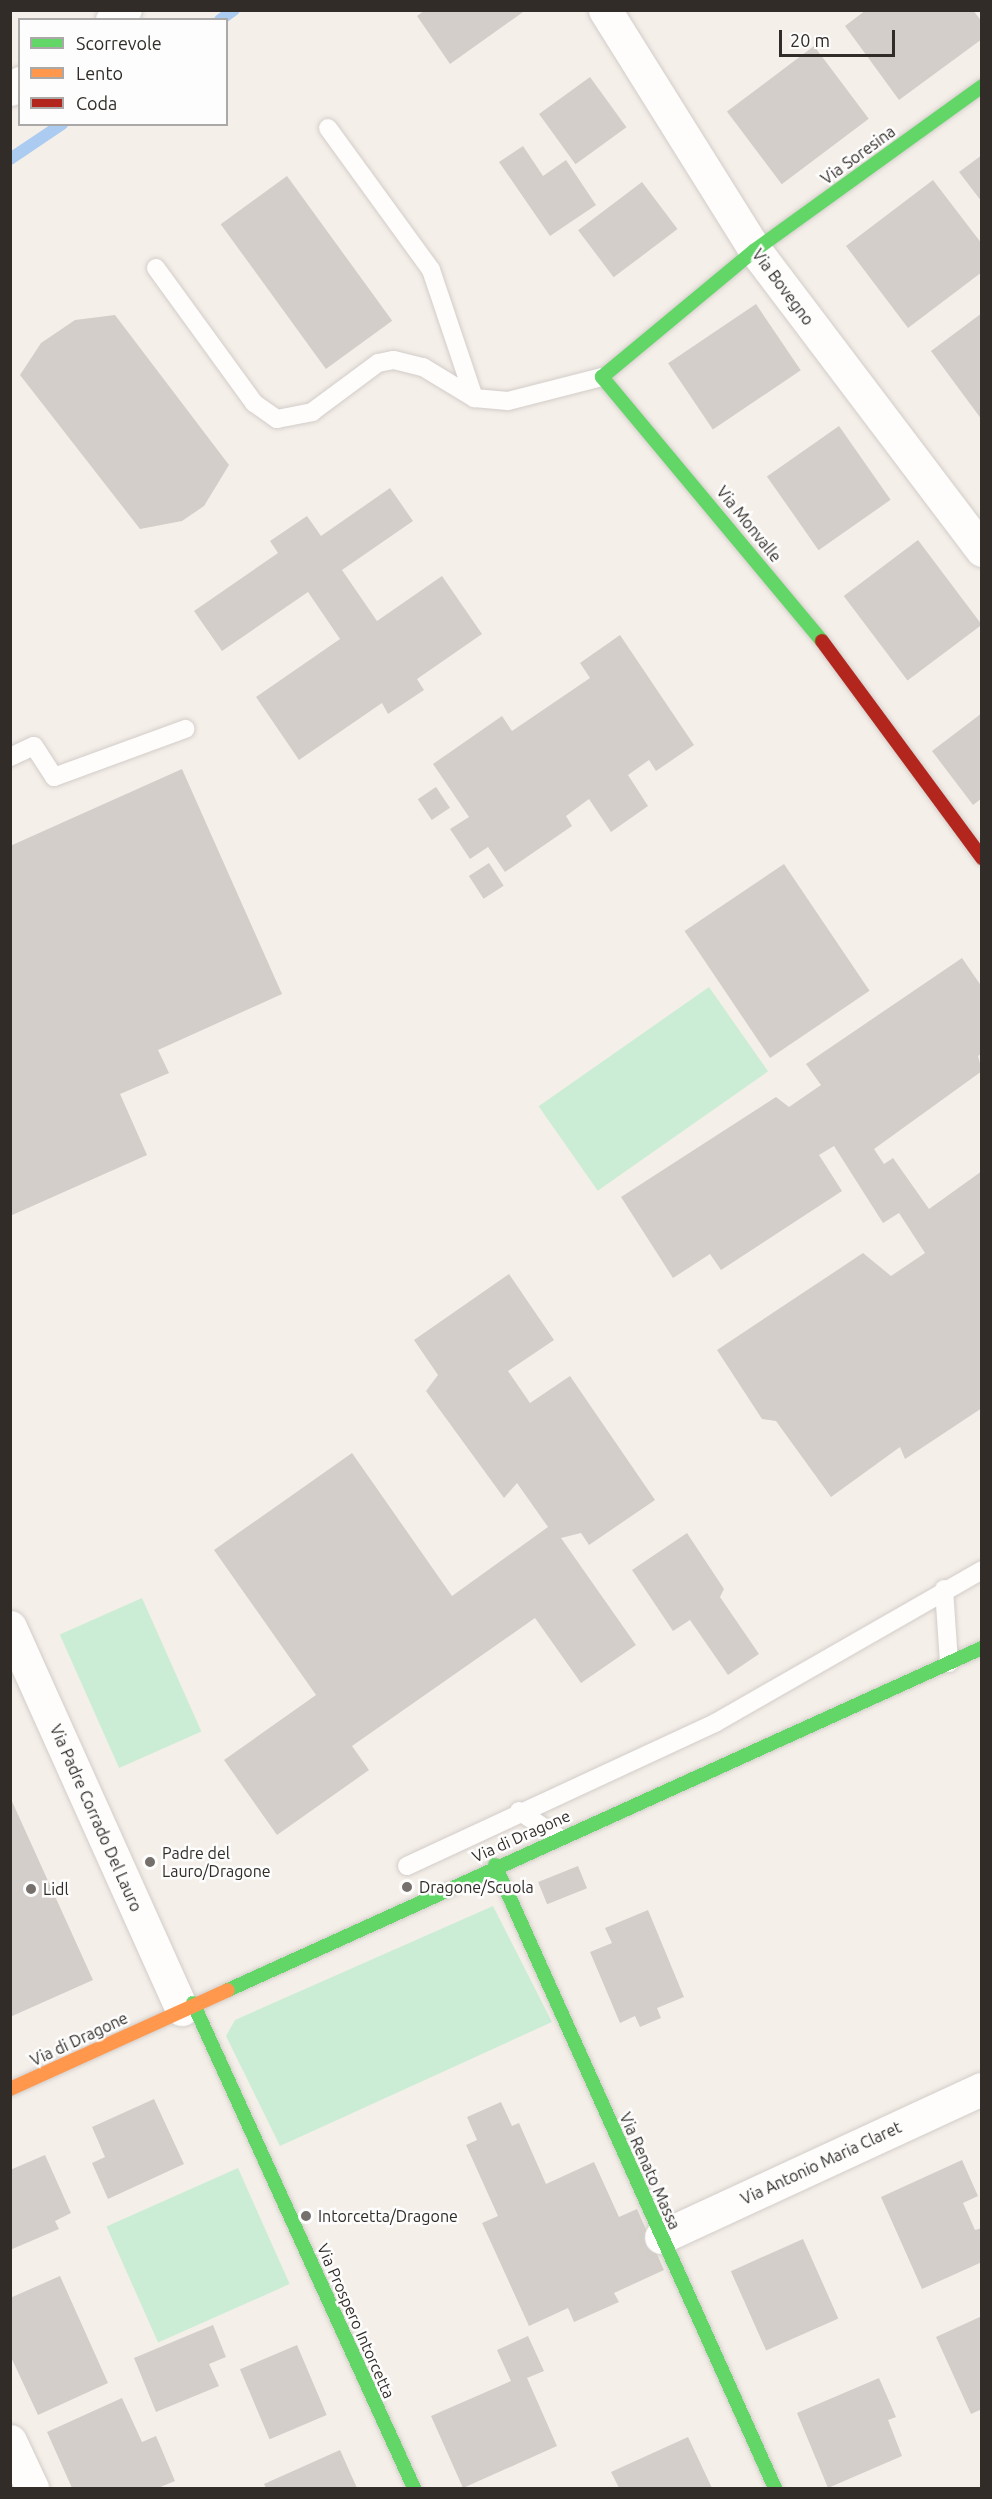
<!DOCTYPE html>
<style>
body{margin:0}
#map{position:relative;width:992px;height:2499px;overflow:hidden;background:#f5efe9;font-family:Ubuntu,sans-serif}
div>[style]{position:absolute}
.green>*{inset:0;background:#cbedd5;transform-origin:0 0}
.stream>*{height:12px;margin:-6px;padding:0 6px;transform-origin:6px;border-radius:6px;background:#accbf1}
.building>*{inset:0;background:#d3cec9;transform-origin:0 0}
.roads{filter:drop-shadow(0 0 2px #d2cdc9) drop-shadow(0 0 2px #d2cdc9)}
.lane>*{height:18px;margin:-9px;padding:0 9px;transform-origin:9px;border-radius:9px;background:#fefdfc}
.street>*{height:33px;margin:-16.5px;padding:0 16.5px;transform-origin:16.5px;border-radius:16.5px;background:#fefdfc}
.fast>*{height:14px;margin:-7px;padding:0 7px;transform-origin:7px;border-radius:7px;background:#63d668}
.slow>*{height:14px;margin:-7px;padding:0 7px;transform-origin:7px;border-radius:7px;background:#ff974d}
.jam>*{height:14px;margin:-7px;padding:0 7px;transform-origin:7px;border-radius:7px;background:#b3261e}
.dots>*{width:16px;height:16px;translate:-50% -50%;box-sizing:border-box;border:3px solid #fdfdfd;border-radius:50%}
span{translate:-50% -50%;white-space:nowrap;text-align:center;line-height:1.15;-webkit-text-stroke:5px #fdfdfd;paint-order:stroke}
.street-label{font-size:16px;color:#312c28}
.poi-label{font-size:16px;color:#312c28}
.left{translate:0 -50%;text-align:left}
.frame{position:absolute;inset:0;border:12px solid #312c28;pointer-events:none}
.legend{position:absolute;left:18px;top:18px;width:210px;height:108px;box-sizing:border-box;background:#fdfdfd;border:2px solid #aba9a8;margin:0;padding:8px 10px;list-style:none;font-size:18px;color:#312c28}
.legend li{display:flex;align-items:center;gap:12px;height:30px}
.legend b{width:30px;border:2px solid #aba9a8}
.scale{position:absolute;left:779px;top:30px;width:116px;height:27px;box-sizing:border-box;border:3px solid #312c28;border-top:0;padding-left:8px;font-size:18px;line-height:21px;white-space:nowrap;color:#312c28;-webkit-text-stroke:4px #fdfdfd;paint-order:stroke}
</style>
<div id="map">
<div class="green">
<div style="left:709px;top:987px;width:103px;height:208px;rotate:55deg"></div>
<div style="left:142px;top:1598px;width:146px;height:90px;rotate:66deg"></div>
<div style="clip-path:polygon(493px 1906px,552px 2022px,280px 2146px,226px 2036px,235px 2020px)"></div>
<div style="left:238px;top:2168px;width:127px;height:144px;rotate:66deg"></div>
</div>
<div class="stream">
<div style="left:220px;top:20px;width:17px;rotate:-36deg"></div>
<div style="left:10px;top:159px;width:63px;rotate:-33.9deg"></div>
</div>
<div class="building">
<div style="clip-path:polygon(425px 10px,526px 10px,450px 64px,417px 16px)"></div>
<div style="clip-path:polygon(866px 10px,973px 10px,982px 22px,982px 39px,899px 100px,845px 26px)"></div>
<div style="left:814px;top:46px;width:91px;height:109px;rotate:53deg"></div>
<div style="left:590px;top:77px;width:62px;height:63px;rotate:54deg"></div>
<div style="clip-path:polygon(523px 146px,543px 176px,566px 160px,596px 205px,550px 236px,499px 162px)"></div>
<div style="clip-path:polygon(982px 155px,982px 202px,959px 172px)"></div>
<div style="left:287px;top:176px;width:179px;height:82px;rotate:54deg"></div>
<div style="clip-path:polygon(933px 180px,982px 244px,982px 272px,908px 328px,846px 246px)"></div>
<div style="left:642px;top:182px;width:59px;height:80px;rotate:53deg"></div>
<div style="left:756px;top:304px;width:80px;height:106px;rotate:56deg"></div>
<div style="clip-path:polygon(982px 313px,982px 420px,931px 351px)"></div>
<div style="clip-path:polygon(115px 315px,229px 465px,204px 506px,182px 521px,140px 529px,20px 375px,41px 343px,75px 320px)"></div>
<div style="left:839px;top:426px;width:90px;height:88px;rotate:55deg"></div>
<div style="clip-path:polygon(390px 488px,413px 521px,342px 570px,377px 621px,442px 576px,482px 634px,417px 679px,424px 690px,388px 714px,382px 703px,299px 760px,256px 697px,340px 639px,308px 592px,222px 651px,194px 611px,278px 553px,270px 541px,307px 516px,321px 536px)"></div>
<div style="left:918px;top:540px;width:106px;height:93px;rotate:53deg"></div>
<div style="clip-path:polygon(620px 635px,694px 745px,656px 771px,649px 760px,628px 775px,648px 806px,611px 832px,589px 799px,566px 816px,572px 826px,505px 872px,488px 847px,470px 859px,450px 829px,469px 817px,433px 764px,502px 716px,512px 731px,590px 678px,580px 663px)"></div>
<div style="clip-path:polygon(982px 713px,982px 798px,973px 805px,932px 751px)"></div>
<div style="clip-path:polygon(182px 769px,282px 994px,158px 1050px,169px 1073px,120px 1094px,147px 1155px,10px 1216px,10px 846px)"></div>
<div style="left:436px;top:787px;width:25px;height:22px;rotate:56deg"></div>
<div style="left:489px;top:863px;width:27px;height:24px;rotate:57deg"></div>
<div style="left:784px;top:864px;width:153px;height:120px;rotate:56deg"></div>
<div style="clip-path:polygon(962px 958px,982px 987px,982px 1053px,978px 1056px,982px 1071px,874px 1149px,884px 1164px,893px 1158px,929px 1209px,982px 1171px,982px 1408px,905px 1459px,900px 1447px,831px 1497px,776px 1421px,762px 1419px,717px 1350px,863px 1253px,891px 1276px,925px 1253px,899px 1213px,883px 1223px,834px 1146px,819px 1155px,842px 1191px,721px 1270px,710px 1254px,673px 1278px,621px 1197px,776px 1097px,789px 1107px,821px 1085px,806px 1064px)"></div>
<div style="clip-path:polygon(509px 1274px,554px 1340px,508px 1371px,530px 1403px,570px 1376px,655px 1500px,589px 1545px,581px 1533px,561px 1538px,636px 1645px,581px 1683px,535px 1618px,352px 1746px,369px 1770px,277px 1835px,224px 1760px,316px 1695px,214px 1550px,352px 1453px,452px 1596px,548px 1527px,517px 1483px,504px 1498px,426px 1391px,438px 1375px,414px 1340px)"></div>
<div style="clip-path:polygon(687px 1533px,724px 1589px,720px 1597px,759px 1654px,728px 1675px,690px 1620px,673px 1631px,632px 1570px)"></div>
<div style="clip-path:polygon(10px 1797px,93px 1980px,10px 2017px)"></div>
<div style="left:578px;top:1866px;width:24px;height:43px;rotate:68deg"></div>
<div style="clip-path:polygon(648px 1910px,684px 1997px,657px 2008px,661px 2018px,640px 2027px,635px 2016px,620px 2023px,590px 1952px,612px 1943px,605px 1928px)"></div>
<div style="clip-path:polygon(154px 2099px,184px 2164px,108px 2199px,92px 2163px,105px 2157px,92px 2127px)"></div>
<div style="clip-path:polygon(501px 2102px,512px 2126px,519px 2123px,546px 2184px,594px 2162px,619px 2217px,637px 2209px,664px 2270px,614px 2293px,619px 2302px,574px 2322px,568px 2308px,529px 2326px,482px 2223px,498px 2216px,466px 2145px,477px 2140px,467px 2117px)"></div>
<div style="clip-path:polygon(45px 2155px,71px 2213px,55px 2221px,59px 2229px,10px 2250px,10px 2170px)"></div>
<div style="clip-path:polygon(962px 2160px,978px 2196px,963px 2203px,975px 2230px,982px 2228px,982px 2262px,922px 2289px,881px 2197px)"></div>
<div style="left:803px;top:2239px;width:87px;height:79px;rotate:66deg"></div>
<div style="clip-path:polygon(60px 2276px,108px 2383px,38px 2415px,10px 2355px,10px 2298px)"></div>
<div style="clip-path:polygon(982px 2316px,982px 2409px,971px 2414px,936px 2337px)"></div>
<div style="clip-path:polygon(213px 2325px,226px 2357px,209px 2364px,219px 2386px,156px 2412px,134px 2358px)"></div>
<div style="clip-path:polygon(528px 2336px,544px 2371px,527px 2378px,557px 2446px,463px 2488px,431px 2416px,511px 2381px,497px 2350px)"></div>
<div style="left:297px;top:2345px;width:76px;height:62px;rotate:67deg"></div>
<div style="clip-path:polygon(879px 2378px,896px 2417px,888px 2420px,902px 2456px,828px 2488px,797px 2413px)"></div>
<div style="clip-path:polygon(122px 2398px,142px 2442px,156px 2436px,175px 2481px,158px 2488px,72px 2488px,47px 2432px)"></div>
<div style="clip-path:polygon(688px 2437px,712px 2488px,619px 2488px,611px 2472px)"></div>
<div style="clip-path:polygon(340px 2450px,357px 2488px,266px 2488px,264px 2484px)"></div>
</div>
<div class="roads">
<div class="lane">
<div style="left:328px;top:128px;width:175px;rotate:54deg"></div>
<div style="left:431px;top:270px;width:135px;rotate:71.4deg"></div>
<div style="left:156px;top:268px;width:167px;rotate:54deg"></div>
<div style="left:254px;top:403px;width:28px;rotate:35deg"></div>
<div style="left:277px;top:419px;width:36px;rotate:-11deg"></div>
<div style="left:312px;top:412px;width:82px;rotate:-36.6deg"></div>
<div style="left:378px;top:363px;width:16px;rotate:-11deg"></div>
<div style="left:394px;top:360px;width:30px;rotate:14deg"></div>
<div style="left:423px;top:367px;width:60px;rotate:31.3deg"></div>
<div style="left:474px;top:398px;width:34px;rotate:5deg"></div>
<div style="left:508px;top:401px;width:97px;rotate:-14.3deg"></div>
<div style="left:10px;top:757px;width:26px;rotate:-25deg"></div>
<div style="left:34px;top:746px;width:37px;rotate:57deg"></div>
<div style="left:54px;top:777px;width:140px;rotate:-20.1deg"></div>
<div style="left:944px;top:1589px;width:74px;rotate:86.1deg"></div>
<div style="left:519px;top:1811px;width:47px;rotate:33.7deg"></div>
<div style="left:407px;top:1866px;width:340px;rotate:-24.9deg"></div>
<div style="left:715px;top:1723px;width:308px;rotate:-29.8deg"></div>
</div>
<div class="street">
<div style="left:605px;top:10px;width:283px;rotate:58deg"></div>
<div style="left:755px;top:250px;width:376px;rotate:52.9deg"></div>
<div style="left:112px;top:20px;width:16px;rotate:-38deg"></div>
<div style="left:10px;top:89px;width:12px;rotate:-31deg"></div>
<div style="left:10px;top:1627px;width:419px;rotate:65.8deg"></div>
<div style="left:661px;top:2237px;width:353px;rotate:-24.8deg"></div>
<div style="left:10px;top:2441px;width:52px;rotate:64.9deg"></div>
</div>
<div class="fast">
<div style="left:822px;top:641px;width:344px;rotate:-129.8deg"></div>
<div style="left:602px;top:377px;width:199px;rotate:-39.7deg"></div>
<div style="left:755px;top:250px;width:280px;rotate:-35.8deg"></div>
<div style="left:495px;top:1865px;width:683px;rotate:65.8deg"></div>
<div style="left:228px;top:1990px;width:828px;rotate:-24.4deg"></div>
<div style="left:193px;top:2003px;width:533px;rotate:65.5deg"></div>
</div>
<div class="slow">
<div style="left:10px;top:2089px;width:239px;rotate:-24.4deg"></div>
</div>
<div class="jam">
<div style="left:822px;top:641px;width:270px;rotate:53.6deg"></div>
</div>
</div>
<div class="dots">
<div style="left:150px;top:1862px;background:#76706c"></div>
<div style="left:407px;top:1887px;background:#76706c"></div>
<div style="left:31px;top:1889px;background:#76706c"></div>
<div style="left:306px;top:2216px;background:#76706c"></div>
</div>
<div class="street-label">
<span style="left:858px;top:155px;rotate:-36deg">Via Soresina</span>
<span style="left:783px;top:287px;rotate:53deg">Via Bovegno</span>
<span style="left:749px;top:524px;rotate:51deg">Via Monvalle</span>
<span style="left:96px;top:1818px;rotate:66deg">Via Padre Corrado Del Lauro</span>
<span style="left:521px;top:1836px;rotate:-24deg">Via di Dragone</span>
<span style="left:79px;top:2039px;rotate:-25deg">Via di Dragone</span>
<span style="left:821px;top:2163px;rotate:-25deg">Via Antonio Maria Claret</span>
<span style="left:650px;top:2171px;rotate:66deg">Via Renato Massa</span>
<span style="left:356px;top:2321px;rotate:66deg">Via Prospero Intorcetta</span>
</div>
<div class="poi-label">
<span class="left" style="left:162px;top:1862px">Padre del<br>Lauro/Dragone</span>
<span class="left" style="left:419px;top:1887px">Dragone/Scuola</span>
<span class="left" style="left:43px;top:1889px">Lidl</span>
<span class="left" style="left:318px;top:2216px">Intorcetta/Dragone</span>
</div>
<div class="frame"></div>
<ul class="legend">
<li><b style="height:8px;background:#63d668"></b>Scorrevole</li>
<li><b style="height:8px;background:#ff974d"></b>Lento</li>
<li><b style="height:8px;background:#b3261e"></b>Coda</li>
</ul>
<div class="scale">20 m</div>
</div>
